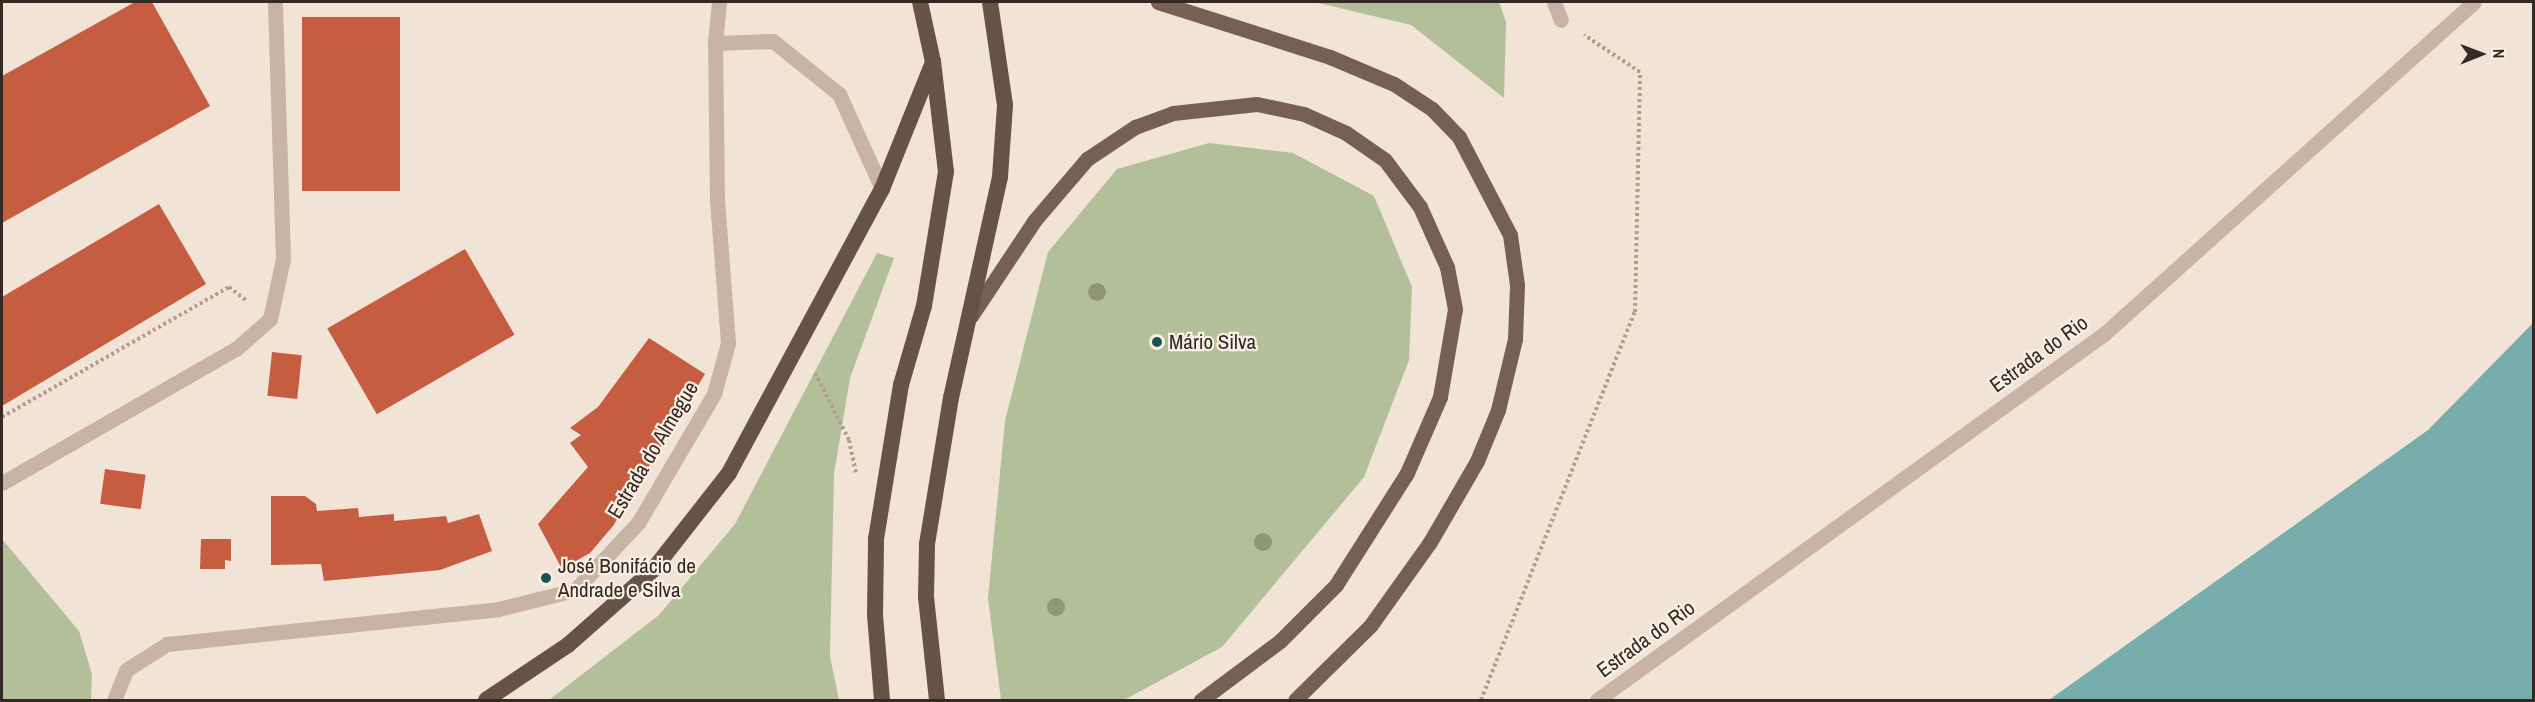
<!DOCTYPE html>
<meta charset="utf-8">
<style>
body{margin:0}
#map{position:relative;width:2535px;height:702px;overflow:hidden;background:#f1e4d7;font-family:"Archivo Narrow",sans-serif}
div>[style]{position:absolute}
.green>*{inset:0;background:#b3bf98}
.water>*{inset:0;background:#77adad}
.building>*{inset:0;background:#c65c40;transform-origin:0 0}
.path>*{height:4px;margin-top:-2px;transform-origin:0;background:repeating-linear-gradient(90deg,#b49d8e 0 3px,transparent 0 6px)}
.service>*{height:15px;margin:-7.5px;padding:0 7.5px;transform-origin:7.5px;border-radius:7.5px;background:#c8b3a4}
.minor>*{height:15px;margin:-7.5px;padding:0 7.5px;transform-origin:7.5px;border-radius:7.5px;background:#c8b3a4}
.primary>*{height:15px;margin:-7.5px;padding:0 7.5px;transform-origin:7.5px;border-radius:7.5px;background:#766056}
.trunk>*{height:16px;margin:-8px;padding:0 8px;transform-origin:8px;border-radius:8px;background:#665249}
.trunk-bridge>*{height:16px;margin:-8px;padding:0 8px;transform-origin:8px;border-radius:8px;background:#665249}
.trees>*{width:18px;height:18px;margin:-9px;border-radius:50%;background:#929477}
.dots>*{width:16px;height:16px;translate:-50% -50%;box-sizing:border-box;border:3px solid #f9eee3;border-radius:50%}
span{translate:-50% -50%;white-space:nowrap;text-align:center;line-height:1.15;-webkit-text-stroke:4.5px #f9eee3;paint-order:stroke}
.poi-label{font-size:21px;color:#342925}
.left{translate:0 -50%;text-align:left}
.street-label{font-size:21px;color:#342925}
.frame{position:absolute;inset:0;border:3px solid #342925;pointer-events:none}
.north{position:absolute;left:2451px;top:24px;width:60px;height:60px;-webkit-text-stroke:4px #f9eee3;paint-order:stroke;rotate:89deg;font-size:16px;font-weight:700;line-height:24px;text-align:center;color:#342925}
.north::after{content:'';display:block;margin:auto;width:21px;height:27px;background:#342925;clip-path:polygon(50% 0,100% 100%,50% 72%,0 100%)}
</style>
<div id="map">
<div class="green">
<div style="clip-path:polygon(1314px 2px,1499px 2px,1506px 22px,1504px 98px,1411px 25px)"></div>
<div style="clip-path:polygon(1209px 143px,1293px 153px,1374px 196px,1412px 287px,1409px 360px,1364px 477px,1222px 647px,1124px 700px,1001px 700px,988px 598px,1005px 421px,1048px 252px,1117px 169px)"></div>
<div style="clip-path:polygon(877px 253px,894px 258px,850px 378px,834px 474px,830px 656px,839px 700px,549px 700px,659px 615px,735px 524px)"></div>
<div style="clip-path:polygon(2px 539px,79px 631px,92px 674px,91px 700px,2px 700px)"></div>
</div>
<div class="water">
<div style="clip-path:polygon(2533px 323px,2533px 700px,2049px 700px,2428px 430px)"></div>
</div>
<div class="building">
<div style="clip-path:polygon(135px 2px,152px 2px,210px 106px,2px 223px,2px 76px)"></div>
<div style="left:302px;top:17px;width:98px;height:174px"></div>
<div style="clip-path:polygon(159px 204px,206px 284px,2px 406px,2px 297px)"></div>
<div style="left:465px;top:249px;width:99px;height:159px;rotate:60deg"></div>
<div style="clip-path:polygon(649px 338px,705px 374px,613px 526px,590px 553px,562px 569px,538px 524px,588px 467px,570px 443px,581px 435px,570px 428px,598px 407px)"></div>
<div style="left:272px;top:352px;width:30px;height:44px;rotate:6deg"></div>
<div style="left:105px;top:469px;width:41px;height:35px;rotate:8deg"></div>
<div style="clip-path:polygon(271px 496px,305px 496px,316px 504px,317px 511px,358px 508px,359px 517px,394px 514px,394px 521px,446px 516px,448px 523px,479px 514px,492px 551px,440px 570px,324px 581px,321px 564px,271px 565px)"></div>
<div style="clip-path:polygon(201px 539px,231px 539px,231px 561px,225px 560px,225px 569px,200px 569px)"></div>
</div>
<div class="path">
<div style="left:815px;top:373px;width:75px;rotate:63.1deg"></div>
<div style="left:849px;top:440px;width:35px;rotate:78deg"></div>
<div style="left:2px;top:417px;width:262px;rotate:-29.8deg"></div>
<div style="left:229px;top:287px;width:23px;rotate:38deg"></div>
<div style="left:1481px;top:700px;width:417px;rotate:-68.4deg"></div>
<div style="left:1635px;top:312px;width:240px;rotate:-88.8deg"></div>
<div style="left:1640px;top:72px;width:67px;rotate:-146.5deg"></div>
</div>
<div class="service">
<div style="left:715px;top:43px;width:58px;rotate:-2deg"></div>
<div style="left:773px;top:41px;width:85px;rotate:38.8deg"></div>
<div style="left:839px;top:94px;width:104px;rotate:65.6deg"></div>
</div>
<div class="minor">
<div style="left:1554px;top:2px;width:19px;rotate:69deg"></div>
<div style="left:2px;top:483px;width:271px;rotate:-29.9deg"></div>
<div style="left:237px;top:348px;width:44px;rotate:-41.3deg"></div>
<div style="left:270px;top:319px;width:61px;rotate:-77.8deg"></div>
<div style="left:283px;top:259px;width:257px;rotate:-91.8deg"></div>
<div style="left:114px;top:700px;width:32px;rotate:-68deg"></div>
<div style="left:126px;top:670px;width:49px;rotate:-32.4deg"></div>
<div style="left:167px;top:644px;width:333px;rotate:-6deg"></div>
<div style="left:498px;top:609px;width:79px;rotate:-13.9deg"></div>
<div style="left:575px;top:590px;width:92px;rotate:-46.8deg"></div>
<div style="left:638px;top:523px;width:150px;rotate:-59.5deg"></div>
<div style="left:714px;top:394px;width:53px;rotate:-74.6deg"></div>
<div style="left:728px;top:343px;width:143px;rotate:-94.4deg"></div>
<div style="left:717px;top:200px;width:157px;rotate:-90.7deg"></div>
<div style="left:715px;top:43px;width:41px;rotate:-84.4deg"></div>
<div style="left:1597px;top:700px;width:625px;rotate:-35.83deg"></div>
<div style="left:2104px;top:334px;width:497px;rotate:-41.9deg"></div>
</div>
<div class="primary">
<div style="left:1158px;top:2px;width:181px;rotate:17.7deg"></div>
<div style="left:1330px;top:57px;width:69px;rotate:22.9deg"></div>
<div style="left:1394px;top:84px;width:45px;rotate:33.3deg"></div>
<div style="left:1432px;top:109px;width:39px;rotate:46deg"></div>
<div style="left:1459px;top:137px;width:110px;rotate:62.5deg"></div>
<div style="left:1510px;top:235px;width:50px;rotate:82deg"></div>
<div style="left:1517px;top:285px;width:54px;rotate:92.1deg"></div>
<div style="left:1515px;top:339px;width:73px;rotate:103.5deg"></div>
<div style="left:1498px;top:410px;width:55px;rotate:112.4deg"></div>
<div style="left:1477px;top:461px;width:94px;rotate:120.1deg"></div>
<div style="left:1430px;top:542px;width:103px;rotate:125.5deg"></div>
<div style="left:1370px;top:626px;width:105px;rotate:135.4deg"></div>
<div style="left:971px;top:316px;width:114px;rotate:-56.4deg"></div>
<div style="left:1034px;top:221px;width:82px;rotate:-49.5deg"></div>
<div style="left:1087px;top:159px;width:58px;rotate:-33.7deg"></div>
<div style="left:1135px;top:127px;width:40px;rotate:-20.2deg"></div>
<div style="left:1173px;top:113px;width:84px;rotate:-6.1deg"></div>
<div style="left:1257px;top:104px;width:48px;rotate:12deg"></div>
<div style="left:1304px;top:114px;width:46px;rotate:24.3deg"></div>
<div style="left:1346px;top:133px;width:47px;rotate:34.7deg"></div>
<div style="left:1385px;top:160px;width:59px;rotate:53.3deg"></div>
<div style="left:1420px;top:207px;width:66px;rotate:65.8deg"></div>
<div style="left:1447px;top:267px;width:43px;rotate:79.2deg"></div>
<div style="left:1455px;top:309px;width:89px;rotate:99.7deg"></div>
<div style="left:1440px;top:397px;width:83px;rotate:113.5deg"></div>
<div style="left:1407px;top:473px;width:133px;rotate:122.4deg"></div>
<div style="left:1336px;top:585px;width:79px;rotate:135deg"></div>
<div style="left:1280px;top:641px;width:99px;rotate:143.2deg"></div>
</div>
<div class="trunk">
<div style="left:901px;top:385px;width:82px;rotate:-73.8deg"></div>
<div style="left:924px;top:306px;width:136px;rotate:-80.7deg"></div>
<div style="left:946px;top:172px;width:111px;rotate:-96.7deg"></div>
<div style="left:933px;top:62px;width:61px;rotate:-102.2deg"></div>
<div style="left:486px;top:700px;width:99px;rotate:-33.9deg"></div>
<div style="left:568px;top:645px;width:113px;rotate:-41.4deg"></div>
<div style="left:653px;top:570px;width:123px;rotate:-51.9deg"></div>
<div style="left:729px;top:473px;width:323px;rotate:-61.7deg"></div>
<div style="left:882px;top:189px;width:137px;rotate:-68.1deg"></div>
<div style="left:937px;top:700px;width:104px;rotate:-96.1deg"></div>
<div style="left:926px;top:597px;width:53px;rotate:-88.9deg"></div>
<div style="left:927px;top:544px;width:148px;rotate:-80.7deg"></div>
<div style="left:951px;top:398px;width:226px;rotate:-77.5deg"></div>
<div style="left:1000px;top:177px;width:72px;rotate:-86deg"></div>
<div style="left:1005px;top:105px;width:104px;rotate:-98.3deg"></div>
</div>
<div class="trunk-bridge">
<div style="left:882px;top:700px;width:85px;rotate:-94.7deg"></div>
<div style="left:875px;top:615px;width:76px;rotate:-89.2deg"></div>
<div style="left:876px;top:539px;width:156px;rotate:-80.8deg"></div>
</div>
<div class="trees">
<div style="left:1097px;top:292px"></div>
<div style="left:1263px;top:542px"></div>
<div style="left:1056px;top:607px"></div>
</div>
<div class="dots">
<div style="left:1157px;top:342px;background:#1b5354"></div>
<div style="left:546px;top:578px;background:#1b5354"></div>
</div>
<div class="poi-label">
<span class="left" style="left:1169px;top:342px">Mário Silva</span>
<span class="left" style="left:558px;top:578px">José Bonifácio de<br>Andrade e Silva</span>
</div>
<div class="street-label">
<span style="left:2039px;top:354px;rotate:-36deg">Estrada do Rio</span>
<span style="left:653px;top:450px;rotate:-59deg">Estrada do Almegue</span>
<span style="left:1646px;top:639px;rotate:-36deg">Estrada do Rio</span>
</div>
<div class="frame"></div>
<div class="north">N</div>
</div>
